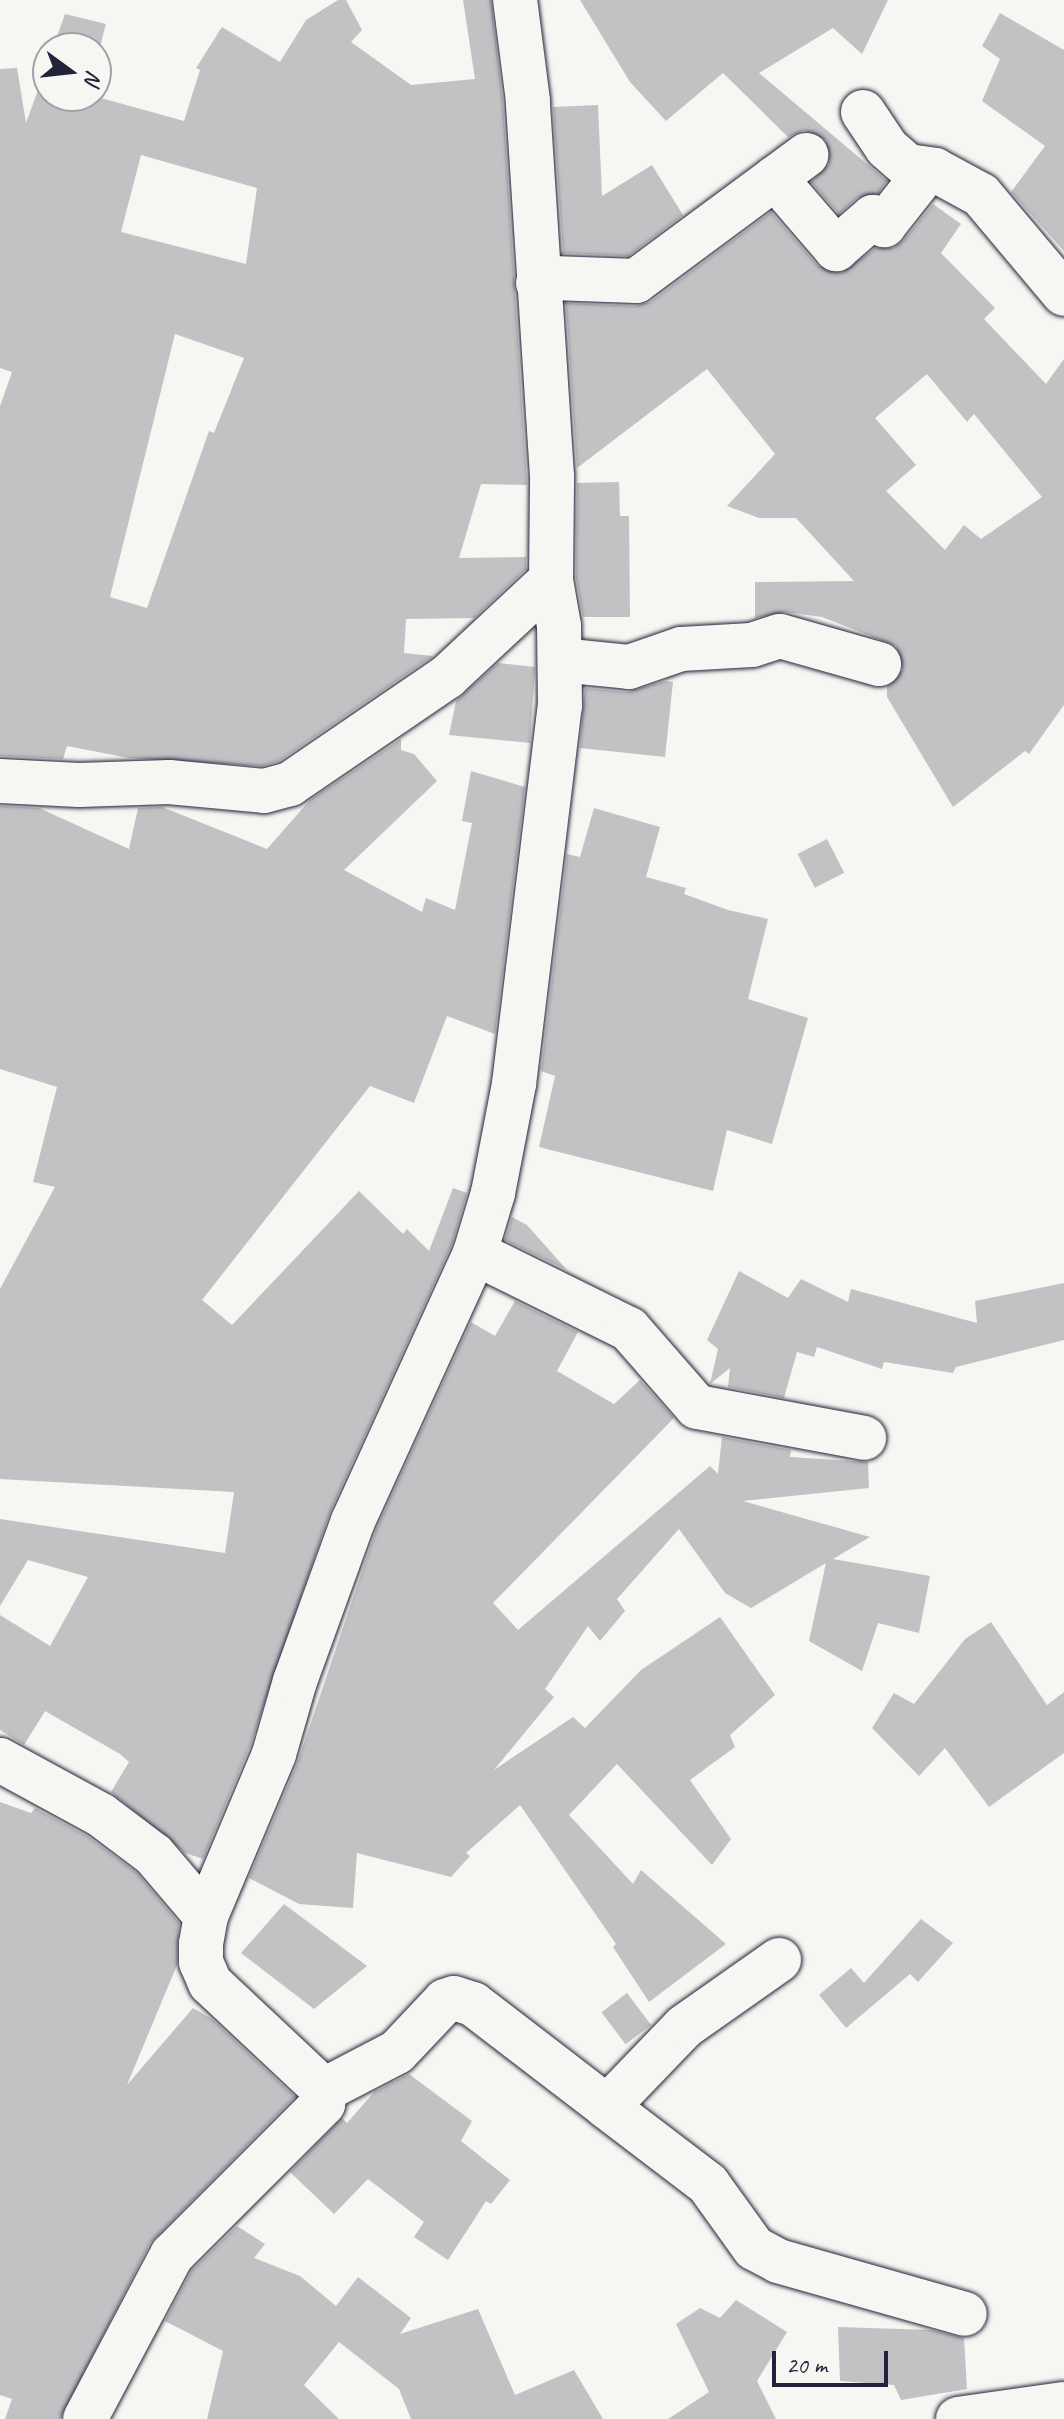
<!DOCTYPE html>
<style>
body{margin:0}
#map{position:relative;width:1064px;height:2419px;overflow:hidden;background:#f6f6f2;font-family:Caveat,sans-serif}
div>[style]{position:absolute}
.building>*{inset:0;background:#c2c2c4;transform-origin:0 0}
.roads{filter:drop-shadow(0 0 2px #22223b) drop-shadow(0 0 2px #22223b)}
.minor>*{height:44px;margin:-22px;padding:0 22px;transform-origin:22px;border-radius:22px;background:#f6f6f2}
span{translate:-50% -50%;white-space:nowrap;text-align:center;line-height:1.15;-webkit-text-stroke:7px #f6f6f2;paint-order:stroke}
.north{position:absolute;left:32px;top:32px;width:80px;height:80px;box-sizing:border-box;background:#f6f6f2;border:2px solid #a1a1a9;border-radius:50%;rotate:105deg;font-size:22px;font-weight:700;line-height:32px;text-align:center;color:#22223b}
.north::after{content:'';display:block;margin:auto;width:28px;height:36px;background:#22223b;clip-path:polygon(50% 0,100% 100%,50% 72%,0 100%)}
.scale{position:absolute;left:772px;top:2351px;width:116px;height:36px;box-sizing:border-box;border:4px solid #22223b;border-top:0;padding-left:10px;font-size:24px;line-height:28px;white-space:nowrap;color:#22223b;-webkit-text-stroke:6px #f6f6f2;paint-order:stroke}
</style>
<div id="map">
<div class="building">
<div style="clip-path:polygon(evenodd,338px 0,346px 0,362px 30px,351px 42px,411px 85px,475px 79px,463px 0,491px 0,503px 103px,527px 485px,481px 484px,459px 558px,526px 557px,526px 569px,474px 618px,406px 619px,404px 653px,433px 656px,279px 761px,262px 766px,129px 758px,67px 746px,63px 759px,0 756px,0 406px,12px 372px,0 368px,0 69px,17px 68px,26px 123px,48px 63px,48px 96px,94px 96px,184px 121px,200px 70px,196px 68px,222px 27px,280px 62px,306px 20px,338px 0,141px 155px,257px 188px,246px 264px,121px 232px,141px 155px,338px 0,175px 334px,244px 358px,214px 433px,209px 431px,147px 608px,110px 597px,175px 334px)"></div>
<div style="clip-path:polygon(580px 0,888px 0,862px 54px,833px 28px,759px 73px,887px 181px,878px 193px,857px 198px,839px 214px,811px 182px,829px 164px,826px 140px,804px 130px,788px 137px,723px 73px,666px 121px,630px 82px)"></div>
<div style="clip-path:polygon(1000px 13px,1064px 50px,1064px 251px,1011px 192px,1045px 146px,982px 101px,1000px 59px,982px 46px)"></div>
<div style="clip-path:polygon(65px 14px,106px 24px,96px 62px,96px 48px,53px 48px)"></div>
<div style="clip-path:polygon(598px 105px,602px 196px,652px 165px,683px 215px,628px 256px,563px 253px,553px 107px)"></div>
<div style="clip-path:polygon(evenodd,933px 204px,961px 224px,941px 253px,995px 308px,984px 319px,1046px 384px,1064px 359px,1064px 705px,1029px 754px,1025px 751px,953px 807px,887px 697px,887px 687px,903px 670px,896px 646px,822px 617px,786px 612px,755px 618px,755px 582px,854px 581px,796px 518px,759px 518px,727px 506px,775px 454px,707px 369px,577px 468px,566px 303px,635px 306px,650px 302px,771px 212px,818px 266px,841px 273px,876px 248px,893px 248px,903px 241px,933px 204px,927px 374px,967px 422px,974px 414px,1042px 497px,981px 539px,964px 525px,945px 550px,886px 491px,916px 465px,875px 418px,927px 374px)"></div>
<div style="clip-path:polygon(619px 482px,620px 516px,629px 516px,630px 617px,583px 617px,576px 578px,577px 483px)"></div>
<div style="clip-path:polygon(498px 663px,535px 667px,530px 743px,449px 735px,456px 701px)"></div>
<div style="clip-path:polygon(665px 681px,673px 682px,665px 757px,580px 748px,585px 688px,627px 692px)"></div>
<div style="clip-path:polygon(401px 739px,401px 750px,414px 754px,437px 781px,344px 870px,422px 912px,426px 898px,455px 910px,472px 823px,462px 821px,471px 771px,525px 787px,495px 1034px,447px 1016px,414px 1103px,370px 1086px,202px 1300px,232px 1325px,359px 1191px,403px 1234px,407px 1229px,429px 1251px,453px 1188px,467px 1193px,452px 1244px,330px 1512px,250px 1746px,203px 1859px,185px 1853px,111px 1792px,129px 1762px,120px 1754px,45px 1711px,24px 1745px,0 1730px,0 1615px,50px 1646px,88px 1577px,28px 1560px,0 1606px,0 1519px,225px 1553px,234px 1492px,0 1479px,0 1289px,55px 1187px,33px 1182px,57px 1087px,0 1069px,0 806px,39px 808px,129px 849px,138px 808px,162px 807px,267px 849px,310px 800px)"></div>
<div style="clip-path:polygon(594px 808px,660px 827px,646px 877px,686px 888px,684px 894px,728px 910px,768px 919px,748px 999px,808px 1018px,772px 1144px,727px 1130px,713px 1191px,539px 1147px,555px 1076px,541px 1071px,567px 854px,580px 857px)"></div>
<div style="left:827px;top:839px;width:38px;height:33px;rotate:63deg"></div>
<div style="clip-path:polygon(512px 1217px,527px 1225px,567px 1270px,505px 1240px)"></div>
<div style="clip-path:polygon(739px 1271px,788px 1298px,801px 1279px,848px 1302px,851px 1289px,977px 1323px,975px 1301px,1064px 1283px,1064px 1340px,956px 1367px,953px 1373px,884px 1362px,882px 1369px,817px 1347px,814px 1357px,797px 1352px,784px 1398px,728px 1387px,730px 1368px,710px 1384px,718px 1349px,707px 1340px)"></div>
<div style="clip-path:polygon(515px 1301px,578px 1332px,557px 1371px,614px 1404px,640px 1380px,674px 1418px,493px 1603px,518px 1630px,710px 1466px,718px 1474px,722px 1437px,791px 1450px,790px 1457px,868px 1462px,869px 1488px,743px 1501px,870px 1537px,833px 1559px,930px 1576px,919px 1633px,878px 1623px,862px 1671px,809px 1641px,826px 1563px,751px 1608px,725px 1593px,679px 1529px,617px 1599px,625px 1611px,600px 1641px,588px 1626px,545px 1689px,554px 1697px,494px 1770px,573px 1717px,585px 1728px,641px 1670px,720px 1617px,775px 1695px,730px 1735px,735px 1747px,690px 1780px,731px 1839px,712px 1865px,617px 1764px,569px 1815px,633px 1884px,641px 1870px,726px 1944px,649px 2002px,613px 1947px,616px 1944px,520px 1805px,466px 1853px,470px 1856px,451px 1877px,357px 1853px,353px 1908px,299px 1904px,249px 1878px,297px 1764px,376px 1530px,471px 1322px,495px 1336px)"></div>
<div style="clip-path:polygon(991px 1622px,1047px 1705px,1064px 1692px,1064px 1753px,989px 1807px,945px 1748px,919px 1776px,872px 1728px,894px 1693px,914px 1704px,965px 1639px)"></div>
<div style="clip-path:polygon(0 1802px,31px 1813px,35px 1808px,87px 1836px,137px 1873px,179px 1923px,177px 1965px,127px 2085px,193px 2008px,212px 2019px,295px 2097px,150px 2243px,60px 2419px,5px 2419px,12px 2399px,0 2395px)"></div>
<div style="clip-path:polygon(284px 1904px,367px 1966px,314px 2009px,241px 1953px)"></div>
<div style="clip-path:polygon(921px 1919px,953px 1943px,918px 1982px,910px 1974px,846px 2028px,819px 1995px,851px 1968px,864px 1983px)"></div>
<div style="left:627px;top:1993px;width:40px;height:32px;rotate:53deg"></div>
<div style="clip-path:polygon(409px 2074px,472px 2121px,461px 2141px,510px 2180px,491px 2204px,486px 2201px,448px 2260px,414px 2237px,424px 2222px,368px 2179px,334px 2214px,290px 2172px,342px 2118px,347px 2123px,374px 2092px)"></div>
<div style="clip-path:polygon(237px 2226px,265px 2244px,254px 2258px,300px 2276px,336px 2306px,358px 2277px,411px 2318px,400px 2334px,478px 2309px,515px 2395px,574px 2370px,603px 2419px,411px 2419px,399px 2389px,339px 2342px,304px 2385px,339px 2419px,207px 2419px,223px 2351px,165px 2321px,192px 2270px)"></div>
<div style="clip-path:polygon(736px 2300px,787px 2332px,757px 2381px,776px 2419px,668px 2419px,709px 2392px,676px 2324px,700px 2308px,720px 2318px)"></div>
<div style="clip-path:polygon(838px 2327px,931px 2330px,964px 2338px,967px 2389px,901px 2400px,894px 2385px,840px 2381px)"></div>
</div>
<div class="roads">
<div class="minor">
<div style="left:863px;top:112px;width:43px;rotate:56.3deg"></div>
<div style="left:887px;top:148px;width:28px;rotate:41deg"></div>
<div style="left:908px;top:166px;width:27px;rotate:8deg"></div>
<div style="left:935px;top:170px;width:52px;rotate:28.5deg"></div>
<div style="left:981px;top:195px;width:129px;rotate:50deg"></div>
<div style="left:775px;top:178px;width:94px;rotate:49.3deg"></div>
<div style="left:836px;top:249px;width:49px;rotate:-40.9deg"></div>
<div style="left:873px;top:217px;width:14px;rotate:36deg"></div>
<div style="left:884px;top:225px;width:68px;rotate:-51.6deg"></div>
<div style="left:538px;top:283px;width:16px;rotate:-18deg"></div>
<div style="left:553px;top:278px;width:83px;rotate:2.1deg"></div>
<div style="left:636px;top:281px;width:212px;rotate:-36.5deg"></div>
<div style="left:560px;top:660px;width:69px;rotate:5.8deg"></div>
<div style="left:629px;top:667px;width:55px;rotate:-19.1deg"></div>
<div style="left:681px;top:649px;width:71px;rotate:-3.2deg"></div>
<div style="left:752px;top:645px;width:29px;rotate:-18deg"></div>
<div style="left:780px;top:636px;width:103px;rotate:15.8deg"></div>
<div style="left:0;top:781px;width:79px;rotate:2.9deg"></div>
<div style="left:79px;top:785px;width:90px;rotate:-1.9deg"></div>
<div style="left:169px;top:782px;width:95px;rotate:5.4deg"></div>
<div style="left:264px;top:791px;width:27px;rotate:-15deg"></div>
<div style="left:290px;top:784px;width:190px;rotate:-34.3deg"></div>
<div style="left:447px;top:677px;width:142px;rotate:-43deg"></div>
<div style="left:475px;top:1253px;width:172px;rotate:26.3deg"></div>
<div style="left:629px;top:1329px;width:103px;rotate:48.9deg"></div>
<div style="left:697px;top:1407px;width:170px;rotate:10.5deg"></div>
<div style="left:0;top:1760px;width:115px;rotate:28.6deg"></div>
<div style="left:101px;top:1815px;width:66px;rotate:37deg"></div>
<div style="left:154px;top:1855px;width:80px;rotate:49.6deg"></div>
<div style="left:324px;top:2090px;width:82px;rotate:-27.5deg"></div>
<div style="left:397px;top:2052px;width:70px;rotate:-46.7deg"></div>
<div style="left:445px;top:2001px;width:9px;rotate:-18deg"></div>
<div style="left:454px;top:1998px;width:20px;rotate:18deg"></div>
<div style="left:473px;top:2004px;width:169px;rotate:37.5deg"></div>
<div style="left:607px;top:2107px;width:112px;rotate:-46.1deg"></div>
<div style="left:685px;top:2026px;width:115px;rotate:-35.1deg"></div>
<div style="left:607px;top:2107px;width:127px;rotate:37.3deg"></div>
<div style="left:708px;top:2184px;width:79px;rotate:54.3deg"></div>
<div style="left:754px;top:2248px;width:27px;rotate:28deg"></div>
<div style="left:778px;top:2261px;width:194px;rotate:15.8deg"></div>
<div style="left:85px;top:2419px;width:186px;rotate:-62.1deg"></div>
<div style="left:172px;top:2255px;width:214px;rotate:-45deg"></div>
<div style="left:323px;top:2104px;width:14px;rotate:-86deg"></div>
<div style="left:324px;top:2090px;width:156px;rotate:-136.8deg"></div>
<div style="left:210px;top:1983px;width:23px;rotate:-113deg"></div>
<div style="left:201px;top:1962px;width:18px;rotate:-90deg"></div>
<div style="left:201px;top:1944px;width:28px;rotate:-80deg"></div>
<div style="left:206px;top:1916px;width:176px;rotate:-67.2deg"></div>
<div style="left:274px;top:1754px;width:76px;rotate:-74deg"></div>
<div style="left:295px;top:1681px;width:170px;rotate:-70.1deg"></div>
<div style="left:353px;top:1521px;width:294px;rotate:-65.5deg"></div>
<div style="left:475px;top:1253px;width:63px;rotate:-73.3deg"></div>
<div style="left:493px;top:1193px;width:111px;rotate:-79.1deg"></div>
<div style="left:514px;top:1084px;width:381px;rotate:-83.1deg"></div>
<div style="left:560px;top:706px;width:80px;rotate:-90.7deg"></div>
<div style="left:559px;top:626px;width:47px;rotate:-99.9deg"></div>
<div style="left:551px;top:580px;width:104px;rotate:-89.4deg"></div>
<div style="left:552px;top:476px;width:376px;rotate:-93.7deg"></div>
<div style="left:528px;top:101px;width:102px;rotate:-97.3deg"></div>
<div style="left:958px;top:2419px;width:107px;rotate:-8.1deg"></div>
</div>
</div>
<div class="north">N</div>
<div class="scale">20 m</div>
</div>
